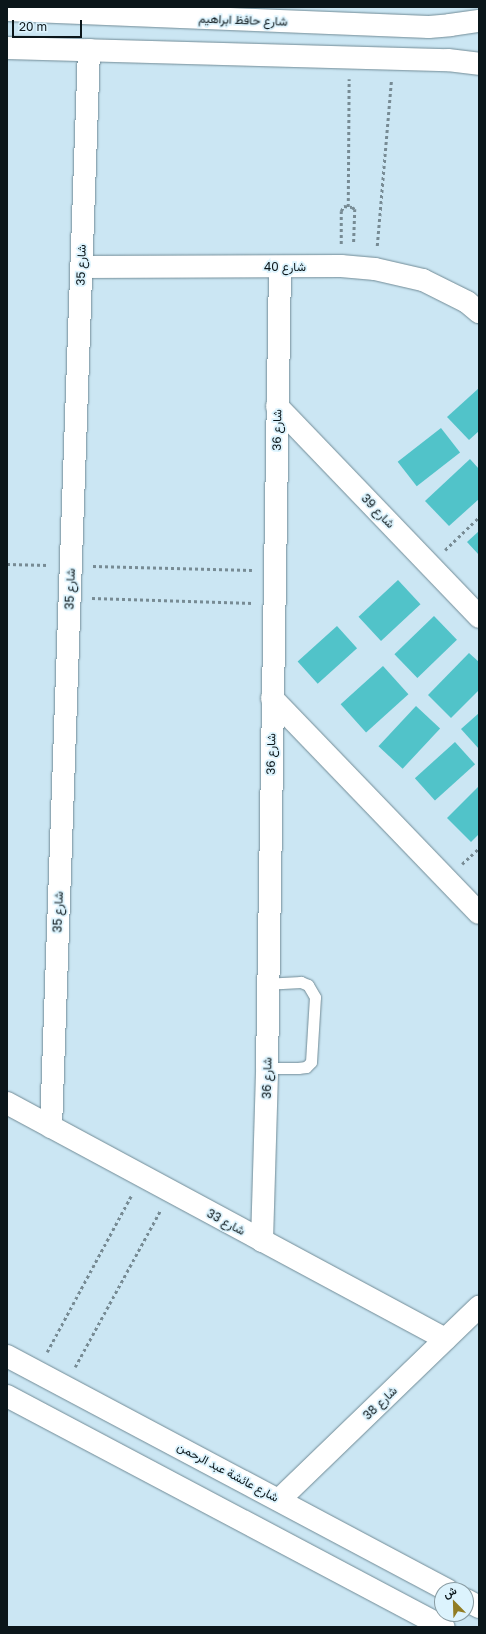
<!DOCTYPE html>
<meta charset="utf-8">
<style>
body{margin:0}
#map{position:relative;width:486px;height:1634px;overflow:hidden;background:#cbe6f3;font-family:"Golos Text",Vazirmatn,sans-serif}
div>[style]{position:absolute}
.building>*{inset:0;background:#51c3c9;transform-origin:0 0}
.path>*{height:2.5px;margin-top:-1.25px;transform-origin:0;background:repeating-linear-gradient(90deg,#778b94 0 3px,transparent 0 6px)}
.roads{filter:drop-shadow(0 0 1px #718b96) drop-shadow(0 0 1px #718b96)}
.lane>*{height:11px;margin:-5.5px;padding:0 5.5px;transform-origin:5.5px;border-radius:5.5px;background:#fff}
.street>*{height:22px;margin:-11px;padding:0 11px;transform-origin:11px;border-radius:11px;background:#fff}
span{translate:-50% -50%;white-space:nowrap;text-align:center;line-height:1.15;-webkit-text-stroke:3.5px #dcf3fd;paint-order:stroke}
.street-label{font-size:12px;color:#0b161a}
.frame{position:absolute;inset:0;border:8px solid #0b161a;pointer-events:none}
.north{position:absolute;left:434px;top:1582px;width:40px;height:40px;box-sizing:border-box;background:#dcf3fd;border:1px solid #889ba2;border-radius:50%;rotate:337deg;font-size:11px;font-weight:700;line-height:16px;text-align:center;color:#0b161a}
.north::after{content:'';display:block;margin:auto;width:14px;height:18px;background:#927d24;clip-path:polygon(50% 0,100% 100%,50% 72%,0 100%)}
.scale{position:absolute;left:12px;top:20px;width:70px;height:18px;box-sizing:border-box;border:2px solid #0b161a;border-top:0;padding-left:5px;font-size:12px;line-height:14px;white-space:nowrap;color:#0b161a;-webkit-text-stroke:3px #dcf3fd;paint-order:stroke}
</style>
<div id="map">
<div class="building">
<div style="clip-path:polygon(479px 388px,479px 431px,469px 440px,447px 417px)"></div>
<div style="left:441px;top:428px;width:31px;height:55px;rotate:52deg"></div>
<div style="clip-path:polygon(470px 459px,479px 469px,479px 499px,449px 526px,425px 501px)"></div>
<div style="clip-path:polygon(479px 531px,479px 555px,467px 542px)"></div>
<div style="left:398px;top:580px;width:33px;height:54px;rotate:47deg"></div>
<div style="left:434px;top:616px;width:33px;height:55px;rotate:46deg"></div>
<div style="left:337px;top:626px;width:30px;height:53px;rotate:48deg"></div>
<div style="clip-path:polygon(469px 653px,479px 662px,479px 690px,451px 718px,428px 695px)"></div>
<div style="left:383px;top:666px;width:38px;height:57px;rotate:48deg"></div>
<div style="left:416px;top:706px;width:33px;height:55px;rotate:43deg"></div>
<div style="clip-path:polygon(479px 713px,479px 749px,461px 729px)"></div>
<div style="left:455px;top:742px;width:30px;height:54px;rotate:48deg"></div>
<div style="clip-path:polygon(479px 786px,479px 834px,471px 842px,447px 818px)"></div>
</div>
<div class="path">
<div style="left:348px;top:207px;width:128px;rotate:-89.6deg"></div>
<div style="left:341px;top:244px;width:33px;rotate:-90deg"></div>
<div style="left:341px;top:211px;width:6px;rotate:-59deg"></div>
<div style="left:344px;top:206px;width:8px;rotate:7deg"></div>
<div style="left:352px;top:207px;width:4px;rotate:34deg"></div>
<div style="left:355px;top:209px;width:35px;rotate:92deg"></div>
<div style="left:377px;top:246px;width:165px;rotate:-85.1deg"></div>
<div style="left:445px;top:550px;width:47px;rotate:-44.1deg"></div>
<div style="left:7px;top:564px;width:41px;rotate:1.4deg"></div>
<div style="left:93px;top:566px;width:159px;rotate:1.4deg"></div>
<div style="left:92px;top:598px;width:161px;rotate:1.8deg"></div>
<div style="left:462px;top:864px;width:23px;rotate:-43deg"></div>
<div style="left:47px;top:1352px;width:177px;rotate:-61.7deg"></div>
<div style="left:75px;top:1367px;width:178px;rotate:-61.4deg"></div>
</div>
<div class="roads">
<div class="lane">
<div style="left:267px;top:1068px;width:31px"></div>
<div style="left:298px;top:1068px;width:8px;rotate:-7deg"></div>
<div style="left:306px;top:1067px;width:7px;rotate:-45deg"></div>
<div style="left:311px;top:1062px;width:65px;rotate:-86.5deg"></div>
<div style="left:315px;top:997px;width:14px;rotate:-120deg"></div>
<div style="left:308px;top:985px;width:8px;rotate:-157deg"></div>
<div style="left:301px;top:982px;width:33px;rotate:177deg"></div>
</div>
<div class="street">
<div style="left:7px;top:10px;width:422px;rotate:2.3deg"></div>
<div style="left:429px;top:27px;width:21px;rotate:-5deg"></div>
<div style="left:450px;top:25px;width:29px;rotate:-8deg"></div>
<div style="left:7px;top:48px;width:441px;rotate:1.6deg"></div>
<div style="left:448px;top:60px;width:31px;rotate:7deg"></div>
<div style="left:81px;top:267px;width:260px;rotate:-0.2deg"></div>
<div style="left:341px;top:266px;width:34px;rotate:5deg"></div>
<div style="left:375px;top:269px;width:49px;rotate:12.9deg"></div>
<div style="left:423px;top:280px;width:49px;rotate:26.6deg"></div>
<div style="left:467px;top:302px;width:16px;rotate:40deg"></div>
<div style="left:277px;top:406px;width:292px;rotate:46.2deg"></div>
<div style="left:272px;top:698px;width:298px;rotate:46.1deg"></div>
<div style="left:7px;top:1103px;width:498px;rotate:28.3deg"></div>
<div style="left:51px;top:1127px;width:1078px;rotate:-87.98deg"></div>
<div style="left:262px;top:1241px;width:173px;rotate:-88.3deg"></div>
<div style="left:267px;top:1068px;width:801px;rotate:-89.07deg"></div>
<div style="left:7px;top:1356px;width:499px;rotate:28deg"></div>
<div style="left:7px;top:1396px;width:494px;rotate:27.9deg"></div>
<div style="left:280px;top:1499px;width:277px;rotate:-44deg"></div>
<div style="left:466px;top:1600px;width:15px;rotate:28deg"></div>
</div>
</div>
<div class="street-label">
<span style="left:243px;top:20px;rotate:2deg">شارع حافظ ابراهيم</span>
<span style="left:81px;top:265px;rotate:-88deg">شارع 35</span>
<span style="left:285px;top:267px">شارع 40</span>
<span style="left:277px;top:430px;rotate:-89deg">شارع 36</span>
<span style="left:378px;top:511px;rotate:46deg">شارع 39</span>
<span style="left:70px;top:589px;rotate:-88deg">شارع 35</span>
<span style="left:271px;top:754px;rotate:-89deg">شارع 36</span>
<span style="left:58px;top:912px;rotate:-88deg">شارع 35</span>
<span style="left:267px;top:1078px;rotate:-89deg">شارع 36</span>
<span style="left:226px;top:1222px;rotate:28deg">شارع 33</span>
<span style="left:380px;top:1403px;rotate:-44deg">شارع 38</span>
<span style="left:228px;top:1472px;rotate:28deg">شارع عائشة عبد الرحمن</span>
</div>
<div class="frame"></div>
<div class="north">ش</div>
<div class="scale">20 m</div>
</div>
